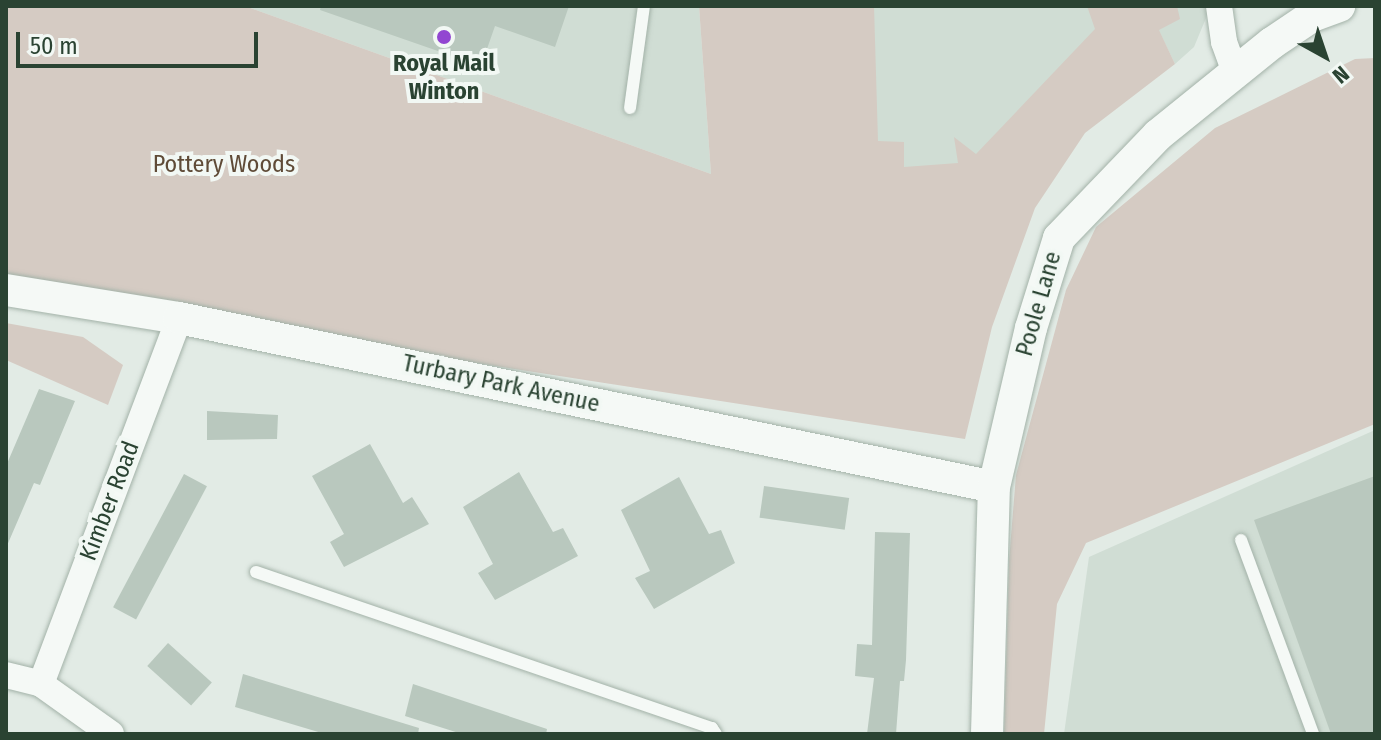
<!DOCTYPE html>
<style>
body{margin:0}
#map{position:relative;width:1381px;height:740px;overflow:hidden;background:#e2ebe5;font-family:"Fira Sans Condensed",sans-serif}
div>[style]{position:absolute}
.built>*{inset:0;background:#d0ddd4}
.green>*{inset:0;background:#d5cbc3}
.building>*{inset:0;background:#b9c8be;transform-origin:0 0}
.roads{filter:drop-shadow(0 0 2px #a3b2a8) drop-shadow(0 0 2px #a3b2a8)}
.service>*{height:12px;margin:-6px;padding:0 6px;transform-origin:6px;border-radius:6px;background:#f5f9f6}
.minor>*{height:26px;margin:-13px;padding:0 13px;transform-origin:13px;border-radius:13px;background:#f5f9f6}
.tertiary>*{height:32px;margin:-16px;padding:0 16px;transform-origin:16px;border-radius:16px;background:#f5f9f6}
.dots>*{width:22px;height:22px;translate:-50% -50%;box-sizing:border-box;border:4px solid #f2f8f4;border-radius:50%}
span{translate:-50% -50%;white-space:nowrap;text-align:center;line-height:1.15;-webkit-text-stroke:8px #f2f8f4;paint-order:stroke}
.poi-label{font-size:24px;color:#2a4332;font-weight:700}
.park-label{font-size:24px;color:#5f4b37}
.street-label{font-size:24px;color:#2a4332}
.frame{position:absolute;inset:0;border:8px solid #2a4332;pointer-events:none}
.north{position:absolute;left:1285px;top:16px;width:80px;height:80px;-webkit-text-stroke:6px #f2f8f4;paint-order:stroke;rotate:140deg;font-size:22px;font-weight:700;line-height:32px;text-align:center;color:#2a4332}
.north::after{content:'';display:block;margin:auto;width:28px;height:36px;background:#2a4332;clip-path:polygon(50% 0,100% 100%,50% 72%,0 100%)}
.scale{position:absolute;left:16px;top:32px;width:242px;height:36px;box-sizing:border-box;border:4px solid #2a4332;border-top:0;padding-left:10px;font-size:24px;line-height:28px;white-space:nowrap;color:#2a4332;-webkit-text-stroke:6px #f2f8f4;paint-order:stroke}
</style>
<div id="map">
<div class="built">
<div style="clip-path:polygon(245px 6px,699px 6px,711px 174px)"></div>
<div style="clip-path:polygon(852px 6px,1211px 6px,1194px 47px,1175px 64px,1159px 31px,961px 217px,881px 208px)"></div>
<div style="clip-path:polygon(1375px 430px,1375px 734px,1064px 734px,1089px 557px)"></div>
</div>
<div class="green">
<div style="clip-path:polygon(6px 6px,245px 6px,711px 174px,699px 6px,874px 6px,878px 141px,904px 142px,904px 167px,958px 163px,954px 137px,976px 154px,1095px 29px,1087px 6px,1177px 6px,1180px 19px,1159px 30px,1175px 64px,1085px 133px,1035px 208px,992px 327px,965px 439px,6px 290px)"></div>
<div style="clip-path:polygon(1375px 58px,1375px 424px,1086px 543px,1057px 604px,1044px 734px,1004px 734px,1009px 561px,1016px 475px,1066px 290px,1096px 227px,1215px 128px,1355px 59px)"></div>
<div style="clip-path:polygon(6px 323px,83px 337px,123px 365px,108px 405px,6px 360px)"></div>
</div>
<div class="building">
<div style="clip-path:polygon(321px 6px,569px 6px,555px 47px,495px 26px,481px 66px,320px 10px)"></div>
<div style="clip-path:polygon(39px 389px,75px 401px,40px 485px,34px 483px,6px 548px,6px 466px)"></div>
<div style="clip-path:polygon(207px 411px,278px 415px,277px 439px,207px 440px)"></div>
<div style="clip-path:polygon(370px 444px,403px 503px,412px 497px,429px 524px,344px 567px,330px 542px,344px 534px,312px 476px)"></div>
<div style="clip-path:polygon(519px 472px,553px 532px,563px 528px,578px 556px,495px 600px,478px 573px,493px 564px,463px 507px)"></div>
<div style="left:184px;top:474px;width:26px;height:151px;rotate:28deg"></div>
<div style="clip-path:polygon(1375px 476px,1375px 734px,1331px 734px,1254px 520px)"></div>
<div style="clip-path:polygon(679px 477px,709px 534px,721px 530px,735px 563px,654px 609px,635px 578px,650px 571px,621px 510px)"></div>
<div style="left:764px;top:486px;width:86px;height:32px;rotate:8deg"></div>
<div style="clip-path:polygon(875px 532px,910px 533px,906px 660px,904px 681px,900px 681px,896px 734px,867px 734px,874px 678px,855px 676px,857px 644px,872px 645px)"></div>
<div style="left:168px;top:643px;width:59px;height:31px;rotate:42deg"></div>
<div style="clip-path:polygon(243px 674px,419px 728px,418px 734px,325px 734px,235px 707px)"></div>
<div style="clip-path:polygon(413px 684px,547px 729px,546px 734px,462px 734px,405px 716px)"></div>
</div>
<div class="roads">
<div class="service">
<div style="left:630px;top:108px;width:103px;rotate:-82.2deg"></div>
<div style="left:1241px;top:540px;width:207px;rotate:69.6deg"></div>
<div style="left:256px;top:572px;width:482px;rotate:18.9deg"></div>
<div style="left:712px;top:728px;width:7px;rotate:56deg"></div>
</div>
<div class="minor">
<div style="left:1219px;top:6px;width:36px;rotate:82deg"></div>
<div style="left:1224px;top:42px;width:33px;rotate:70deg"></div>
<div style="left:6px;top:675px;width:36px;rotate:14deg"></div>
<div style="left:41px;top:684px;width:86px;rotate:35.5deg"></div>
<div style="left:41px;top:684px;width:391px;rotate:-69.3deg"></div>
</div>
<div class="tertiary">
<div style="left:6px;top:290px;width:175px;rotate:9.2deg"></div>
<div style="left:179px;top:318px;width:832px;rotate:11.71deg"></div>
<div style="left:987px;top:734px;width:247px;rotate:-88.4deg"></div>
<div style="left:994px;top:487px;width:163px;rotate:-76.9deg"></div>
<div style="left:1031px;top:328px;width:94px;rotate:-72.7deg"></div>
<div style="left:1059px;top:238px;width:143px;rotate:-46.1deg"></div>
<div style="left:1158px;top:135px;width:146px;rotate:-38.9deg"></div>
<div style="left:1272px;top:43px;width:48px;rotate:-34deg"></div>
<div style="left:1312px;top:16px;width:29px;rotate:-20deg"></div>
</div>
</div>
<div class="dots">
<div style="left:444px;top:37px;background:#9246d1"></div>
</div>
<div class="poi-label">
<span style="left:444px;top:78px">Royal Mail<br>Winton</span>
</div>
<div class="park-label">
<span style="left:224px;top:165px">Pottery Woods</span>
</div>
<div class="street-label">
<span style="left:1039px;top:304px;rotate:-74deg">Poole Lane</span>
<span style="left:501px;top:384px;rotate:12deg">Turbary Park Avenue</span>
<span style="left:110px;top:501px;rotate:-69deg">Kimber Road</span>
</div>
<div class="frame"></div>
<div class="north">N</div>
<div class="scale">50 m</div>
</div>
